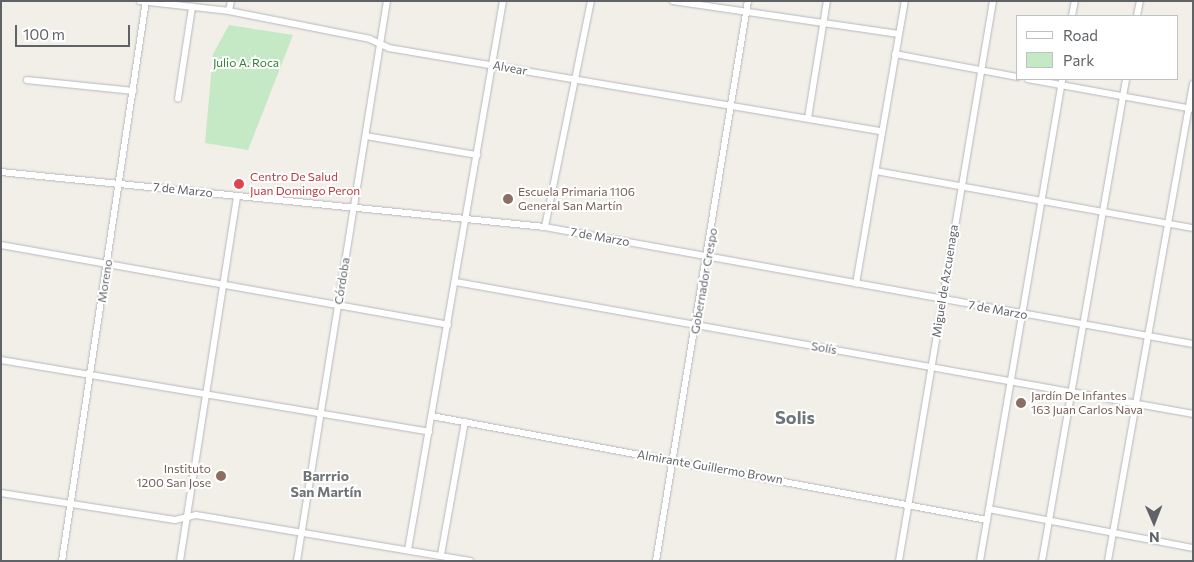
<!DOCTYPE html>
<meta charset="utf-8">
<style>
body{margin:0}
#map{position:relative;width:1194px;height:562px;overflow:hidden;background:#f1efe8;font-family:Commissioner,sans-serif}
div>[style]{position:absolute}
.green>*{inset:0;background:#c5e8c5}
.roads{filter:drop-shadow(0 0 1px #b5b8bc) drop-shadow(0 0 1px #b5b8bc)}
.street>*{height:5.5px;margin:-2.75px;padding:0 2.75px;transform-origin:2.75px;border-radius:2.75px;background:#fff}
.dots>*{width:14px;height:14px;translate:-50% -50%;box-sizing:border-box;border:2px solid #fff;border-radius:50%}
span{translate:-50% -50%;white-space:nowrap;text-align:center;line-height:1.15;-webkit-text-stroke:4px #fff;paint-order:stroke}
.park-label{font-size:12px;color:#348238}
.street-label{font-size:12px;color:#5f6368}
.health-label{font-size:12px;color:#be3a42}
.left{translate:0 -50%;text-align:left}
.education-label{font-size:12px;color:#785e54}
.right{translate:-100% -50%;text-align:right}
.neighbourhood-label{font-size:14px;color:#70757a;font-weight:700}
.district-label{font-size:18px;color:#70757a;font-weight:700}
.frame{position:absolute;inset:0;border:2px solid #5f6368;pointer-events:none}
.legend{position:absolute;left:1016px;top:15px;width:162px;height:65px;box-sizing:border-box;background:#fff;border:1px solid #bfc1c3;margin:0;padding:6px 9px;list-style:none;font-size:15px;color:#5f6368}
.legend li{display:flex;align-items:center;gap:10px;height:25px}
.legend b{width:25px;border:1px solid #bfc1c3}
.north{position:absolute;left:1129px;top:497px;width:50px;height:50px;-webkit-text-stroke:4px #fff;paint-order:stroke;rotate:179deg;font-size:14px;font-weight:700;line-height:20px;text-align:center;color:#5f6368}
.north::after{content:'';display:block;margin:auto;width:18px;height:22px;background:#5f6368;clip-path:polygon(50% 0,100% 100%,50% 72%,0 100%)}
.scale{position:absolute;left:15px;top:25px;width:115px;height:22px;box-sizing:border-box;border:2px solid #5f6368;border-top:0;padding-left:6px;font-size:15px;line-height:18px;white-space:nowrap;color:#5f6368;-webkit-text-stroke:4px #fff;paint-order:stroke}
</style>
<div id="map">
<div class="green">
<div style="clip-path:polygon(229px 25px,293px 35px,248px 150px,205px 143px,213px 54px)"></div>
</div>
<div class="roads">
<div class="street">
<div style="left:140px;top:1px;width:90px;rotate:6.4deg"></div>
<div style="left:229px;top:11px;width:144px;rotate:11.2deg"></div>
<div style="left:370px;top:39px;width:21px;rotate:25deg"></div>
<div style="left:389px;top:48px;width:499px;rotate:9.6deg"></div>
<div style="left:673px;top:1px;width:228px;rotate:8.3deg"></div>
<div style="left:229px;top:11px;width:10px;rotate:-79deg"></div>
<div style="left:1072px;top:16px;width:15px;rotate:-79deg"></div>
<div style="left:1137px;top:16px;width:15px;rotate:-79deg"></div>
<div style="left:895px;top:54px;width:125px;rotate:10.6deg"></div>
<div style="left:1028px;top:79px;width:168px;rotate:10.3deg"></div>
<div style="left:27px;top:80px;width:107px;rotate:5.9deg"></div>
<div style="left:178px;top:99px;width:93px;rotate:-81.3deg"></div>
<div style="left:808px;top:118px;width:119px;rotate:-80.8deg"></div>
<div style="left:366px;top:136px;width:113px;rotate:9.7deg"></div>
<div style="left:876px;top:171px;width:322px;rotate:10.2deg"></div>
<div style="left:1px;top:172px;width:547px;rotate:5.77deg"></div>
<div style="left:545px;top:227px;width:658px;rotate:10.23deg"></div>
<div style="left:545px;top:227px;width:231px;rotate:-78.5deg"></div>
<div style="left:1px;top:245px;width:454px;rotate:10.1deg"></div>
<div style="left:456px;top:282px;width:749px;rotate:10.15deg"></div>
<div style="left:856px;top:284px;width:287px;rotate:-80.2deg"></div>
<div style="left:1px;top:360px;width:434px;rotate:9.5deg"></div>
<div style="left:432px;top:416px;width:565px;rotate:10.61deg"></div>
<div style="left:1px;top:493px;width:176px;rotate:8.8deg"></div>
<div style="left:175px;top:520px;width:22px;rotate:-13deg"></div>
<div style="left:196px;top:515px;width:278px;rotate:9.5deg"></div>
<div style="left:989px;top:509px;width:208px;rotate:10.8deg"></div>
<div style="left:408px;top:550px;width:557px;rotate:-80.18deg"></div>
<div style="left:441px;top:555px;width:135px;rotate:-79.8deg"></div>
<div style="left:62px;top:561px;width:566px;rotate:-81.47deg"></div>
<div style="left:180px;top:561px;width:369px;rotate:-81.1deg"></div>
<div style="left:297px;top:561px;width:567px;rotate:-80.87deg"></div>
<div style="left:656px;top:561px;width:568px;rotate:-80.67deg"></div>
<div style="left:899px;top:561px;width:568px;rotate:-80.47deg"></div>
<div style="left:980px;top:561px;width:489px;rotate:-80.3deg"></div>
<div style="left:1042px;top:561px;width:489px;rotate:-80.1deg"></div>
<div style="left:1108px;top:561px;width:484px;rotate:-79.9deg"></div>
</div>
</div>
<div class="dots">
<div style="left:239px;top:184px;background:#e0444e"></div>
<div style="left:508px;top:199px;background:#8d6e63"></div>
<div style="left:1021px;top:403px;background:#8d6e63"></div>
<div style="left:221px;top:476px;background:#8d6e63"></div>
</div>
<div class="park-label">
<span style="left:246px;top:63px">Julio A. Roca</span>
</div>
<div class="street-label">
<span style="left:510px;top:68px;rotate:10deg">Alvear</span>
<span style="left:183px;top:190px;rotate:6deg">7 de Marzo</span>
<span style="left:600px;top:237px;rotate:10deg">7 de Marzo</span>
<span style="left:105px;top:281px;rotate:-81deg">Moreno</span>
<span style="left:342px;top:281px;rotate:-81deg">Córdoba</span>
<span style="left:704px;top:281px;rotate:-80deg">Gobernador Crespo</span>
<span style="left:945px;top:281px;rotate:-81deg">Miguel de Azcuenaga</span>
<span style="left:998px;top:310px;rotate:10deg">7 de Marzo</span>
<span style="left:824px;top:348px;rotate:10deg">Solís</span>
<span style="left:710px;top:467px;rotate:10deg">Almirante Guillermo Brown</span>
</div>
<div class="health-label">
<span class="left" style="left:250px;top:184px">Centro De Salud<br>Juan Domingo Peron</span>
</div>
<div class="education-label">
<span class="left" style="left:518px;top:199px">Escuela Primaria 1106<br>General San Martín</span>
<span class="left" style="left:1031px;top:403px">Jardín De Infantes<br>163 Juan Carlos Nava</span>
<span class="right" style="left:211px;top:476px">Instituto<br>1200 San Jose</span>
</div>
<div class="neighbourhood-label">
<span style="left:326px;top:484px">Barrrio<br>San Martín</span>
</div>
<div class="district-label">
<span style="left:795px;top:417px">Solis</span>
</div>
<div class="frame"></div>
<ul class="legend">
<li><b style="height:6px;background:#fff"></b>Road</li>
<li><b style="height:14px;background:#c5e8c5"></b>Park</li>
</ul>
<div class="north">N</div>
<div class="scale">100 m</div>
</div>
